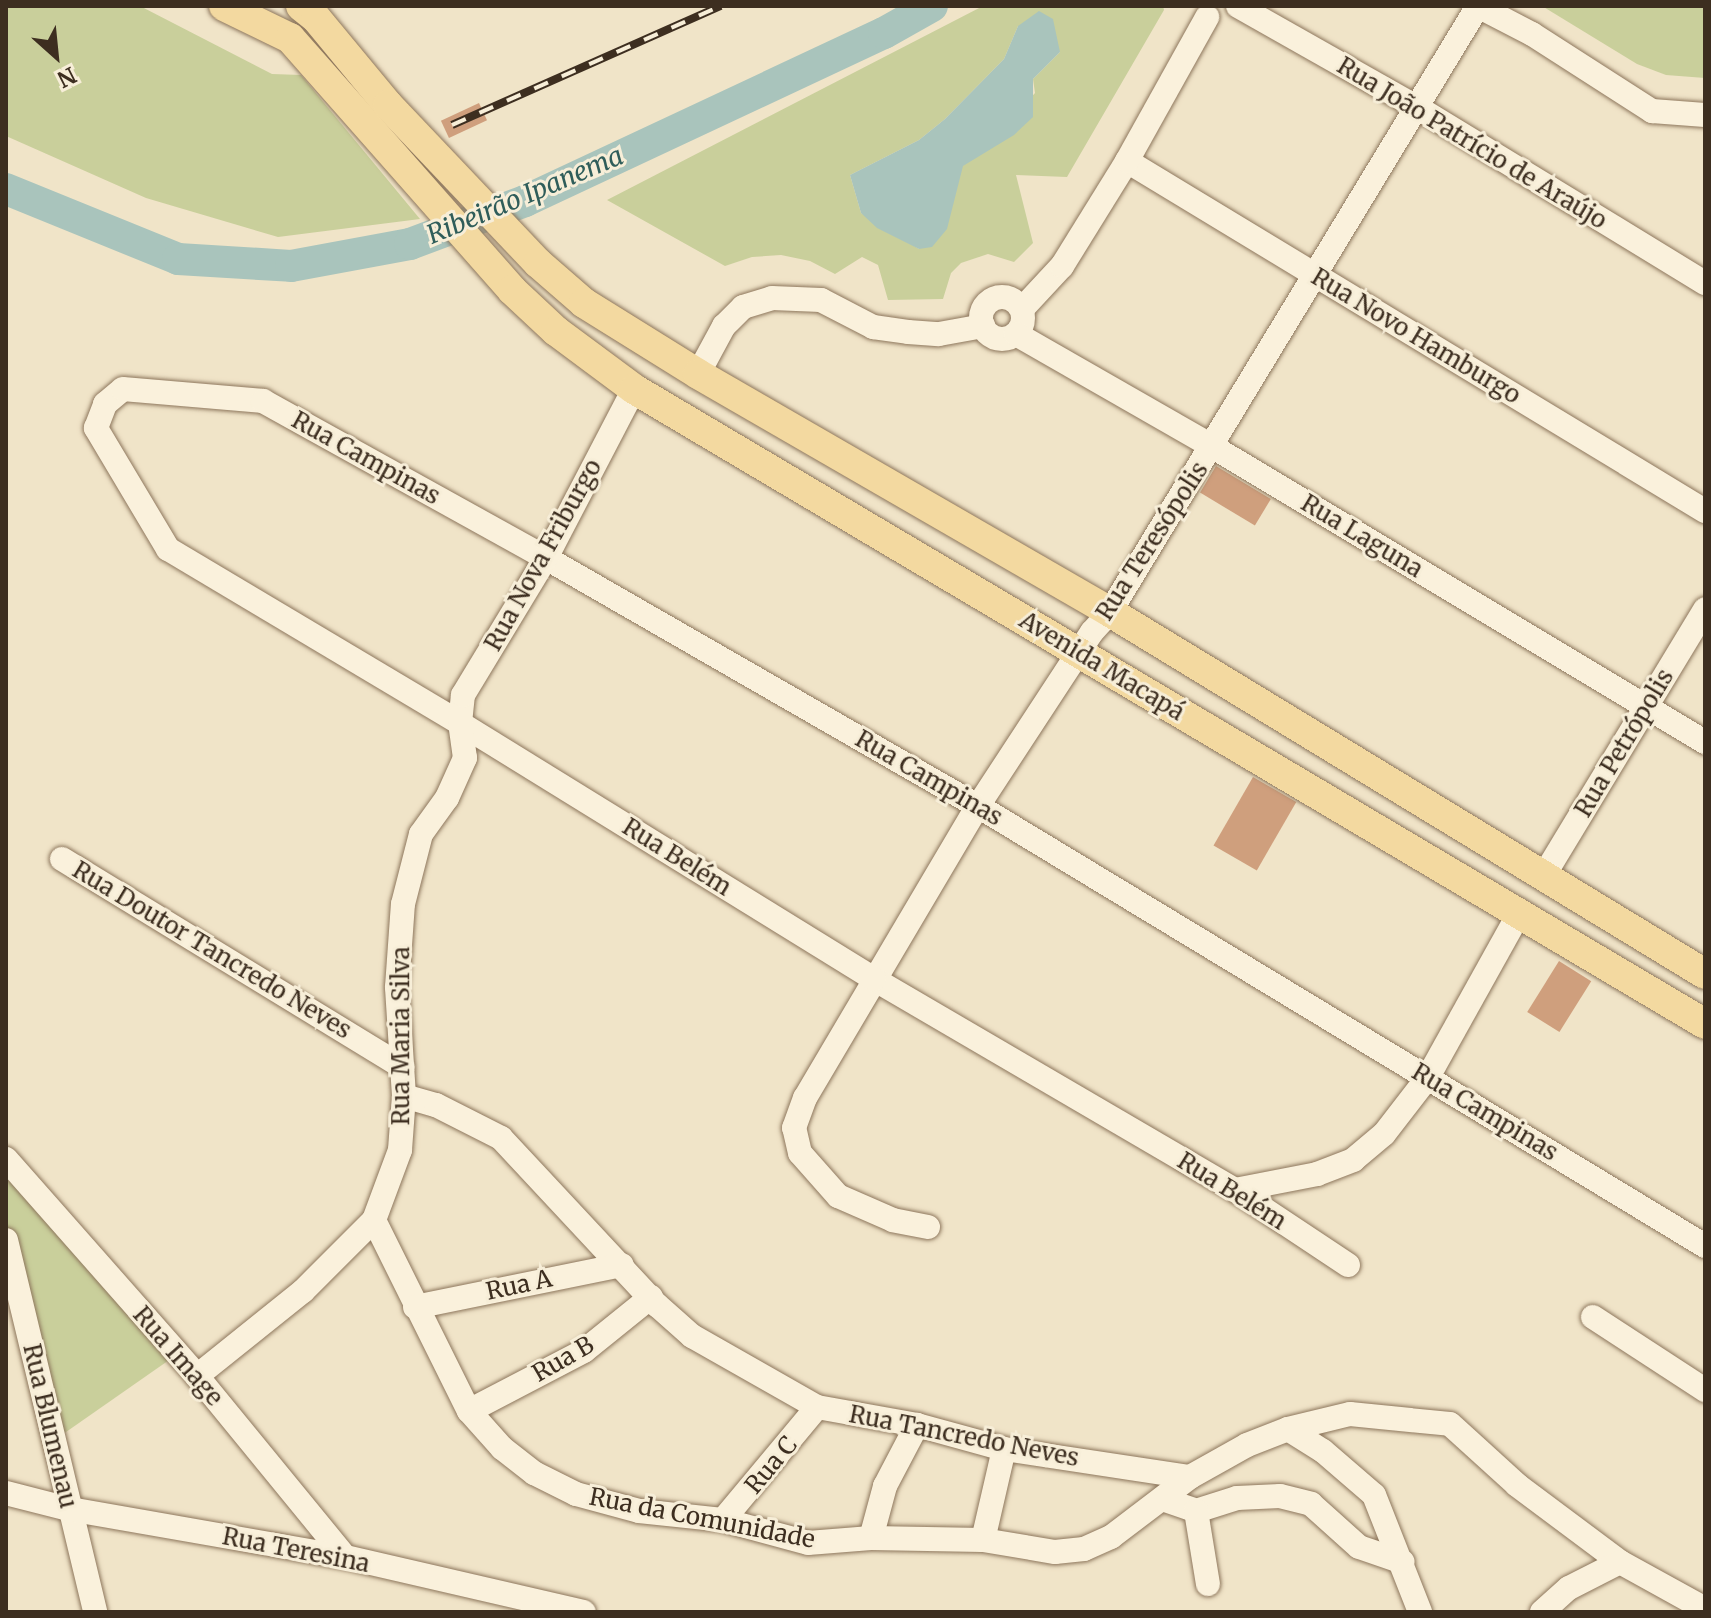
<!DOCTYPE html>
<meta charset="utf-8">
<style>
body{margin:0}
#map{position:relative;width:1711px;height:1618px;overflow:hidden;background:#f0e4c8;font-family:Merriweather,serif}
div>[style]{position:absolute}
.green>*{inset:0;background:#c9cf9b}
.water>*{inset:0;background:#a9c4bc}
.river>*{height:32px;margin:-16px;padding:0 16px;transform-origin:16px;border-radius:16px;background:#a9c4bc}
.building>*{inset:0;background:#cf9f7d;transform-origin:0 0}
.roads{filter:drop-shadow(0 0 2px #8d765c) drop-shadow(0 0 2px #8d765c)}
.minor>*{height:24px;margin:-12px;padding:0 12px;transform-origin:12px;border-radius:12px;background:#faf1dc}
.minor>.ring{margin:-12px;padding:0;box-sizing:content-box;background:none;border:24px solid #faf1dc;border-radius:50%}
.major>*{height:30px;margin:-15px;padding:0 15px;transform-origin:15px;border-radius:15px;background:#f3d9a0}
.rail>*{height:8px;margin-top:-4px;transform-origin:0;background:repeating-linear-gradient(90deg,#f7eed8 0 15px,#3d2e20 0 30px);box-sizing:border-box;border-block:2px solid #3d2e20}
span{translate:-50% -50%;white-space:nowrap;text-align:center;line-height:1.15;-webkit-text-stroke:6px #f7eed8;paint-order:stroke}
.street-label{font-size:24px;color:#3d2e20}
.water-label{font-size:26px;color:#2f5d5a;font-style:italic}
.frame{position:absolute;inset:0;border:8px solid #3d2e20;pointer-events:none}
.north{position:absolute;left:16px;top:16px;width:80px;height:80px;-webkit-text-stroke:6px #f7eed8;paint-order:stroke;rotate:153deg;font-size:22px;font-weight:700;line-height:32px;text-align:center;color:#3d2e20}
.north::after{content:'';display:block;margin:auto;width:28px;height:36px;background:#3d2e20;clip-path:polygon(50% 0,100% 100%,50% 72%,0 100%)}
</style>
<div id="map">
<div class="green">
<div style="clip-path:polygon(6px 6px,140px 6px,272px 74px,301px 75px,420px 219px,278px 237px,146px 198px,6px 136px)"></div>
<div style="clip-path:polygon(evenodd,983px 6px,1163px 6px,1164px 10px,1067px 177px,1016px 175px,1033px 243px,1014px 262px,988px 254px,961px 263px,951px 273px,943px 299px,888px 300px,878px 265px,862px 257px,835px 274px,810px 261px,781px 255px,752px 257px,725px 266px,607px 200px,983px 6px,1018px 26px,1060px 52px,1033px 79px,1035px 93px,983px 151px,962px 166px,955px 194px,919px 249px,861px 213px,850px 175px,919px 140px,945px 119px,1004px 59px,1018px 26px)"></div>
<div style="clip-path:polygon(1542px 6px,1705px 6px,1705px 78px,1666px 75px,1637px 64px)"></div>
<div style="clip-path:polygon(6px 1166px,172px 1358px,56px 1439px,6px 1224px)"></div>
</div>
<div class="water">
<div style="clip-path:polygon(1039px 11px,1053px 19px,1060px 52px,1033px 79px,1033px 117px,1014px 135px,963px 166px,947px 229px,932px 247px,919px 249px,877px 228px,861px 213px,850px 175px,919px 140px,945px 119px,1004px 59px,1018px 26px)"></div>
</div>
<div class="river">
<div style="left:6px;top:189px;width:186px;rotate:22.1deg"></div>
<div style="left:178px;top:259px;width:113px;rotate:3.5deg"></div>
<div style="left:291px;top:266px;width:121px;rotate:-10.5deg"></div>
<div style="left:410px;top:244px;width:123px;rotate:-20.5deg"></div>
<div style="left:525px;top:201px;width:396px;rotate:-25.1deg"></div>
<div style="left:884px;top:33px;width:55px;rotate:-29.4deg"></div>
</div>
<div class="building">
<div style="left:479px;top:103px;width:19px;height:42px;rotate:65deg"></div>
<div style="left:1216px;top:466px;width:64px;height:31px;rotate:31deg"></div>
<div style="left:1253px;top:777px;width:50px;height:79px;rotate:30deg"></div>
<div style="left:1559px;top:961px;width:38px;height:60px;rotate:32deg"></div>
</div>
<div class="roads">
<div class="minor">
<div style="left:1238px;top:6px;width:203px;rotate:29.5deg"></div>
<div style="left:1415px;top:106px;width:340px;rotate:31.4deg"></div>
<div style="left:1127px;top:161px;width:676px;rotate:31.2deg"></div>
<div class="ring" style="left:981px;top:297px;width:18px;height:18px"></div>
<div style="left:1022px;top:309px;width:59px;rotate:-47.1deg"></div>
<div style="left:1062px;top:266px;width:123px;rotate:-58.2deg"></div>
<div style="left:1127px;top:161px;width:165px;rotate:-60.9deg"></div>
<div style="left:1016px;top:334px;width:227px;rotate:29.8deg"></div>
<div style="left:1213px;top:447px;width:574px;rotate:30.95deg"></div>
<div style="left:698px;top:374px;width:55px;rotate:-61.6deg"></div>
<div style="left:724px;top:326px;width:27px;rotate:-45deg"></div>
<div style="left:743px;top:307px;width:30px;rotate:-17deg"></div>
<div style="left:772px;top:298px;width:49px;rotate:2.3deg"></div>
<div style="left:821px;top:300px;width:59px;rotate:27.4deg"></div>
<div style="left:873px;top:327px;width:35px;rotate:8deg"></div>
<div style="left:908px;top:332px;width:31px;rotate:4deg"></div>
<div style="left:939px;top:334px;width:45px;rotate:-10.3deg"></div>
<div style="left:62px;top:859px;width:399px;rotate:31.4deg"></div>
<div style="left:1543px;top:877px;width:313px;rotate:-58.8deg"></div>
<div style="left:404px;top:1096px;width:33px;rotate:16deg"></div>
<div style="left:436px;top:1105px;width:73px;rotate:26.9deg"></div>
<div style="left:501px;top:1138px;width:229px;rotate:47deg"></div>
<div style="left:657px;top:1305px;width:47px;rotate:41.5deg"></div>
<div style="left:692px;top:1336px;width:144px;rotate:29.6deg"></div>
<div style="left:817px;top:1407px;width:102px;rotate:10.2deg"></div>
<div style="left:917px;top:1425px;width:90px;rotate:15.4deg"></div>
<div style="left:1004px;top:1449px;width:188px;rotate:8.6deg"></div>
<div style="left:1190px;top:1477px;width:65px;rotate:-29.3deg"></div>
<div style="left:1247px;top:1445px;width:44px;rotate:-21.3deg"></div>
<div style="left:1288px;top:1429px;width:64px;rotate:-13.6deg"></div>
<div style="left:1350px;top:1414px;width:100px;rotate:5.7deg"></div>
<div style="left:1450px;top:1424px;width:91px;rotate:42.3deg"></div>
<div style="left:1517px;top:1485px;width:129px;rotate:36.8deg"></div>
<div style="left:1620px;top:1562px;width:97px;rotate:28.9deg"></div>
<div style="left:6px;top:1159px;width:289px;rotate:48.6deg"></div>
<div style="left:197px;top:1376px;width:234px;rotate:50.7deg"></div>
<div style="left:1235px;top:1190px;width:84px;rotate:-11deg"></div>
<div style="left:1317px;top:1174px;width:39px;rotate:-21deg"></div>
<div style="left:1353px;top:1160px;width:40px;rotate:-40deg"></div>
<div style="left:1384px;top:1134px;width:72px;rotate:-52.3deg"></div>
<div style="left:1428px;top:1077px;width:189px;rotate:-60.9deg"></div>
<div style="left:374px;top:1220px;width:213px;rotate:63.6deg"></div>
<div style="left:469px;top:1411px;width:50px;rotate:48.3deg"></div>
<div style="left:502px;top:1448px;width:41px;rotate:38deg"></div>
<div style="left:534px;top:1473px;width:47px;rotate:26.6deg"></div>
<div style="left:576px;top:1494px;width:65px;rotate:15.1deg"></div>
<div style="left:639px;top:1511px;width:84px;rotate:6.1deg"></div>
<div style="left:723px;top:1520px;width:88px;rotate:15.1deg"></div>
<div style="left:808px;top:1543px;width:63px;rotate:-4.5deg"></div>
<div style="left:871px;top:1538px;width:112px;rotate:1deg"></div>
<div style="left:983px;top:1540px;width:73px;rotate:9.5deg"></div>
<div style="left:1055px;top:1552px;width:29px;rotate:-6deg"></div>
<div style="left:1084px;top:1549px;width:30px;rotate:-24deg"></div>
<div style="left:1111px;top:1537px;width:99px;rotate:-37.2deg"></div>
<div style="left:928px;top:1227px;width:36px;rotate:-169deg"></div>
<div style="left:893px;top:1220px;width:60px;rotate:-156.4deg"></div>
<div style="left:838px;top:1196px;width:57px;rotate:-131.5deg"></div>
<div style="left:800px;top:1153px;width:26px;rotate:-103deg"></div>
<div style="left:794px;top:1128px;width:32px;rotate:-70deg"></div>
<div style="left:805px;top:1098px;width:339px;rotate:-59.4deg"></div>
<div style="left:978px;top:806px;width:208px;rotate:-56.8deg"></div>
<div style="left:1092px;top:632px;width:27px;rotate:-48deg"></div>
<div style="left:1110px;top:612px;width:709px;rotate:-58.73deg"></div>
<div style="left:1478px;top:6px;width:61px;rotate:27.4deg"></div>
<div style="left:1532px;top:34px;width:143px;rotate:32.7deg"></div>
<div style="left:1652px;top:111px;width:53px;rotate:4.3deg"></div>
<div style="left:6px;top:1240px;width:382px;rotate:76.5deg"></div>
<div style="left:1348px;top:1265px;width:136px;rotate:-146.4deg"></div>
<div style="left:1235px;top:1190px;width:418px;rotate:-149.7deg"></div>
<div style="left:874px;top:979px;width:487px;rotate:-148.3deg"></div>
<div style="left:460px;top:723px;width:340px;rotate:-149.2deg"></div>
<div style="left:168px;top:549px;width:141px;rotate:-120.8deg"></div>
<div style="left:96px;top:428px;width:26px;rotate:-69deg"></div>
<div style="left:105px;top:404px;width:23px;rotate:-40deg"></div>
<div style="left:123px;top:389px;width:141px;rotate:4.9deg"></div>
<div style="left:263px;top:401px;width:324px;rotate:29deg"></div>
<div style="left:546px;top:558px;width:498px;rotate:29.9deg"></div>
<div style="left:978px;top:806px;width:850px;rotate:31.18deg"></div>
<div style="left:415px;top:1307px;width:211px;rotate:-11.5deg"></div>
<div style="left:1593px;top:1317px;width:134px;rotate:33.1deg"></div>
<div style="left:197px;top:1376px;width:136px;rotate:-38.7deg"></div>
<div style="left:303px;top:1291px;width:100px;rotate:-45deg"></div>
<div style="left:374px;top:1220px;width:75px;rotate:-69.6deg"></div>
<div style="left:400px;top:1150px;width:54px;rotate:-85.8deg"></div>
<div style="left:404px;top:1096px;width:109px;rotate:-93.7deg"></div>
<div style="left:397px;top:987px;width:83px;rotate:-85.9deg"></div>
<div style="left:403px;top:904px;width:72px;rotate:-75.6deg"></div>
<div style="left:421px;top:834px;width:44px;rotate:-54.2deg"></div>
<div style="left:447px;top:798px;width:44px;rotate:-65.8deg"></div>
<div style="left:465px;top:758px;width:35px;rotate:-98deg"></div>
<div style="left:460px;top:723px;width:28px;rotate:-84deg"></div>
<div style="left:463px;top:695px;width:160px;rotate:-58.8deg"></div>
<div style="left:546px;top:558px;width:191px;rotate:-62.5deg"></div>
<div style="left:469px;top:1411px;width:130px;rotate:-27.6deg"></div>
<div style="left:584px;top:1351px;width:86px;rotate:-38.9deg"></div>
<div style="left:1288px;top:1429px;width:41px;rotate:32.2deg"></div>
<div style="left:1323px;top:1451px;width:67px;rotate:40.8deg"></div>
<div style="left:1374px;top:1495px;width:126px;rotate:68.5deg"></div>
<div style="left:6px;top:1493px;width:65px;rotate:14.3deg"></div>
<div style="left:69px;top:1509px;width:280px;rotate:9.9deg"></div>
<div style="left:345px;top:1557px;width:245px;rotate:13deg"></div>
<div style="left:1162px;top:1499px;width:36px;rotate:19deg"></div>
<div style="left:1196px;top:1511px;width:43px;rotate:-17.6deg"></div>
<div style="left:1237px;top:1498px;width:43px;rotate:-2.7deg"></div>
<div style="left:1280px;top:1496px;width:32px;rotate:14deg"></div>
<div style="left:1311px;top:1504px;width:64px;rotate:41.9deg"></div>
<div style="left:1359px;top:1547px;width:46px;rotate:18.8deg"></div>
<div style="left:1196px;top:1511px;width:74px;rotate:80.7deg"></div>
<div style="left:723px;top:1520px;width:147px;rotate:-50.2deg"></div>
<div style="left:871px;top:1538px;width:54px;rotate:-74.9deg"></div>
<div style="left:885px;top:1486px;width:69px;rotate:-62.3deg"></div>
<div style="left:983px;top:1540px;width:93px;rotate:-77deg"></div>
<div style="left:1542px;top:1612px;width:36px;rotate:-42deg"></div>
<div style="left:1569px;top:1588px;width:57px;rotate:-27deg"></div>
</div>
<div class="major">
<div style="left:224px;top:6px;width:73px;rotate:25.9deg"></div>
<div style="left:290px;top:38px;width:336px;rotate:48.6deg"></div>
<div style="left:512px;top:290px;width:60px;rotate:43deg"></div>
<div style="left:556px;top:331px;width:97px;rotate:36.6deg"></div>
<div style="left:634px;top:389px;width:1245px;rotate:30.66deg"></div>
<div style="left:301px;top:6px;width:19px;rotate:39deg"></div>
<div style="left:316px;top:18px;width:113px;rotate:50.4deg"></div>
<div style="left:388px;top:105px;width:218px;rotate:46.5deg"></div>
<div style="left:538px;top:263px;width:61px;rotate:41deg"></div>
<div style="left:584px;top:303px;width:134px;rotate:31.9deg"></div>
<div style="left:698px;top:374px;width:476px;rotate:30deg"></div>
<div style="left:1110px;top:612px;width:696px;rotate:31.32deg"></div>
</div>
</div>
<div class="rail">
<div style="left:452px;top:125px;width:294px;rotate:-23.9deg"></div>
</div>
<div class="street-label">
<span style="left:1472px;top:143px;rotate:31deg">Rua João Patrício de Araújo</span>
<span style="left:1416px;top:336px;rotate:31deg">Rua Novo Hamburgo</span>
<span style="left:366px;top:458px;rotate:29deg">Rua Campinas</span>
<span style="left:1362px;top:536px;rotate:31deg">Rua Laguna</span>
<span style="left:1152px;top:541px;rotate:-57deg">Rua Teresópolis</span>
<span style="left:543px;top:555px;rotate:-61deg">Rua Nova Friburgo</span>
<span style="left:1102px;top:666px;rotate:31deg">Avenida Macapá</span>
<span style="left:1624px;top:743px;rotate:-59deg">Rua Petrópolis</span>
<span style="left:929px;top:778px;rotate:30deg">Rua Campinas</span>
<span style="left:677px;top:857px;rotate:32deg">Rua Belém</span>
<span style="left:212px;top:950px;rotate:31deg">Rua Doutor Tancredo Neves</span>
<span style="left:401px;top:1036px;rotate:-90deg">Rua Maria Silva</span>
<span style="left:1485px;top:1112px;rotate:31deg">Rua Campinas</span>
<span style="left:1232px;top:1191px;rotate:32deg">Rua Belém</span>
<span style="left:519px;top:1285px;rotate:-12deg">Rua A</span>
<span style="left:178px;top:1356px;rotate:49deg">Rua Image</span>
<span style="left:563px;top:1359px;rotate:-30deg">Rua B</span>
<span style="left:50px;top:1426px;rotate:77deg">Rua Blumenau</span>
<span style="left:964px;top:1436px;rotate:11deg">Rua Tancredo Neves</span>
<span style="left:771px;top:1465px;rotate:-50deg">Rua C</span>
<span style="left:702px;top:1518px;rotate:11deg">Rua da Comunidade</span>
<span style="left:296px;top:1550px;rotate:11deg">Rua Teresina</span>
</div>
<div class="water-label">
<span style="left:525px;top:195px;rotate:-23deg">Ribeirão Ipanema</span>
</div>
<div class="frame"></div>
<div class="north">N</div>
</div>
